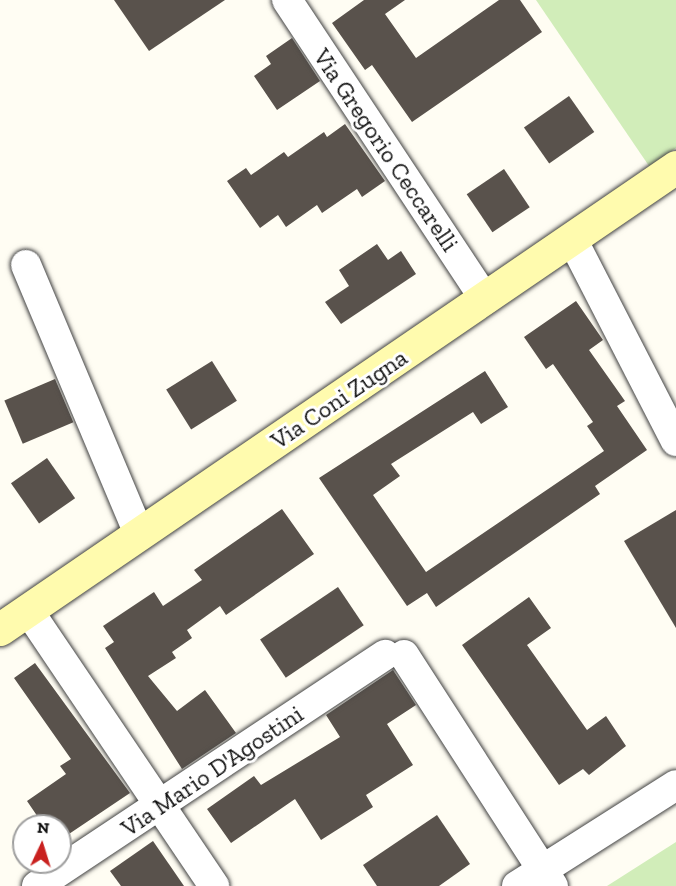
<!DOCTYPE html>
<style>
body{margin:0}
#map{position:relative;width:676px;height:886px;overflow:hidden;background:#fffdf3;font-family:"Zilla Slab",serif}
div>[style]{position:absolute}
.green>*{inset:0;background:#d1edb9}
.building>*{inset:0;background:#59524c;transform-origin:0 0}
.roads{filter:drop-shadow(0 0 2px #434343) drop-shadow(0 0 2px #434343)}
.street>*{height:30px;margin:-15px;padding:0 15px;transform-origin:15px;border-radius:15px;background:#fff}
.secondary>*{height:33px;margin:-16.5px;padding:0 16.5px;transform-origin:16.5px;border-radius:16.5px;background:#fffbae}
span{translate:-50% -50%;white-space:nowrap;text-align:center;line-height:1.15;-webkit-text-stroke:6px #fff;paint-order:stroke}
.street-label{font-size:24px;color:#101010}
.north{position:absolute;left:12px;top:814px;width:60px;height:60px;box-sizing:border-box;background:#fff;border:2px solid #9f9f9f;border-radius:50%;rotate:4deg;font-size:16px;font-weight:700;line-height:24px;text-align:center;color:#101010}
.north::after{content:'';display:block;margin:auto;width:21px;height:27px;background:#c9211f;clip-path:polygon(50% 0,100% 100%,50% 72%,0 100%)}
</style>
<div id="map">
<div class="green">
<div style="clip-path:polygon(536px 0,676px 0,676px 148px,649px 166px)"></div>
<div style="clip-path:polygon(676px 842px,676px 886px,607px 886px)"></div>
</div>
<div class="building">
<div style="clip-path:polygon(114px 0,225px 0,149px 51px)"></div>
<div style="clip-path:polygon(364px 0,405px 0,385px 14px,416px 58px,499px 0,520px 0,542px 32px,412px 122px,372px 65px,365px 70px,332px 23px)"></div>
<div style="clip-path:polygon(292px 38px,320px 81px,277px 110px,254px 76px,271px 64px,266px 56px)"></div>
<div style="left:569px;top:96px;width:44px;height:55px;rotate:55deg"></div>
<div style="clip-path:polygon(345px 124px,385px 181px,362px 197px,357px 189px,322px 213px,317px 205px,286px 227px,278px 215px,260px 228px,227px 181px,246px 168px,251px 175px,284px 152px,288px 157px,324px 132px,327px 137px)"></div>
<div style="left:504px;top:169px;width:46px;height:45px;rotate:56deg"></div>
<div style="clip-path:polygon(377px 244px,388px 260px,401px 251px,416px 274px,341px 324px,325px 302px,349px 286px,339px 270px)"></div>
<div style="clip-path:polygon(576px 301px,603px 340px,589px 350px,625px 401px,617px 406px,647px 450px,595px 486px,600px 494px,436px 607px,427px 593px,407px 606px,319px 478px,485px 371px,508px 407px,481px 424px,473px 412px,391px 464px,400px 476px,373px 495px,426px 572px,604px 451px,587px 426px,593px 422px,553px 364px,546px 369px,524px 337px)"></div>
<div style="left:212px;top:361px;width:47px;height:54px;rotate:58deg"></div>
<div style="left:55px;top:379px;width:47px;height:55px;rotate:67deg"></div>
<div style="left:47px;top:458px;width:49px;height:44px;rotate:55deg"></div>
<div style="clip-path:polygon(282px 509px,314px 554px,226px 615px,220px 606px,187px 630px,192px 638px,172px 652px,176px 658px,148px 676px,177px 711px,205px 690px,236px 733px,182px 769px,105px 648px,114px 642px,103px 626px,154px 592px,163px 606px,202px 580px,194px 570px)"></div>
<div style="clip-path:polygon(676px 510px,676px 628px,624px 541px)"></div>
<div style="left:338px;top:587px;width:46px;height:94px;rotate:56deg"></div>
<div style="clip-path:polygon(529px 597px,551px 628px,527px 645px,587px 730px,606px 716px,626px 746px,589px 775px,583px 769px,559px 785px,462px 645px)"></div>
<div style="clip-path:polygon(35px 663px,130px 793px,60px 840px,60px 826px,44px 826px,27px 801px,66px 774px,60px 766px,71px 759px,14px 678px)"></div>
<div style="clip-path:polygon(393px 670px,416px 705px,387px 724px,413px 765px,366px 795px,373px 807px,321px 840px,295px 799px,231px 843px,207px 809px,254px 776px,261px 785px,340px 737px,326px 715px)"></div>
<div style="clip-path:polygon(437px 815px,470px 864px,439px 886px,377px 886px,363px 865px)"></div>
<div style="clip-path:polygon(153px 841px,184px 886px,121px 886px,110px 871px)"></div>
</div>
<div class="roads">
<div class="street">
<div style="left:287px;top:0;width:359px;rotate:56.5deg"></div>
<div style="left:573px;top:241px;width:225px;rotate:62.8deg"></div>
<div style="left:26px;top:265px;width:292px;rotate:67.2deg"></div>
<div style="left:28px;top:610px;width:333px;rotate:56deg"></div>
<div style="left:404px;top:655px;width:275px;rotate:57.2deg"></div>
<div style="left:37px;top:886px;width:418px;rotate:-33.6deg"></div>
<div style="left:517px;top:886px;width:188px;rotate:-32.4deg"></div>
</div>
<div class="secondary">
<div style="left:0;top:629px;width:819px;rotate:-34.35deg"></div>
</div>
</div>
<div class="street-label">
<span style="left:386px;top:150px;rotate:56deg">Via Gregorio Ceccarelli</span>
<span style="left:339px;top:399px;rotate:-34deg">Via Coni Zugna</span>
<span style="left:212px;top:771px;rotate:-34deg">Via Mario D'Agostini</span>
</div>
<div class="north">N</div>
</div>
